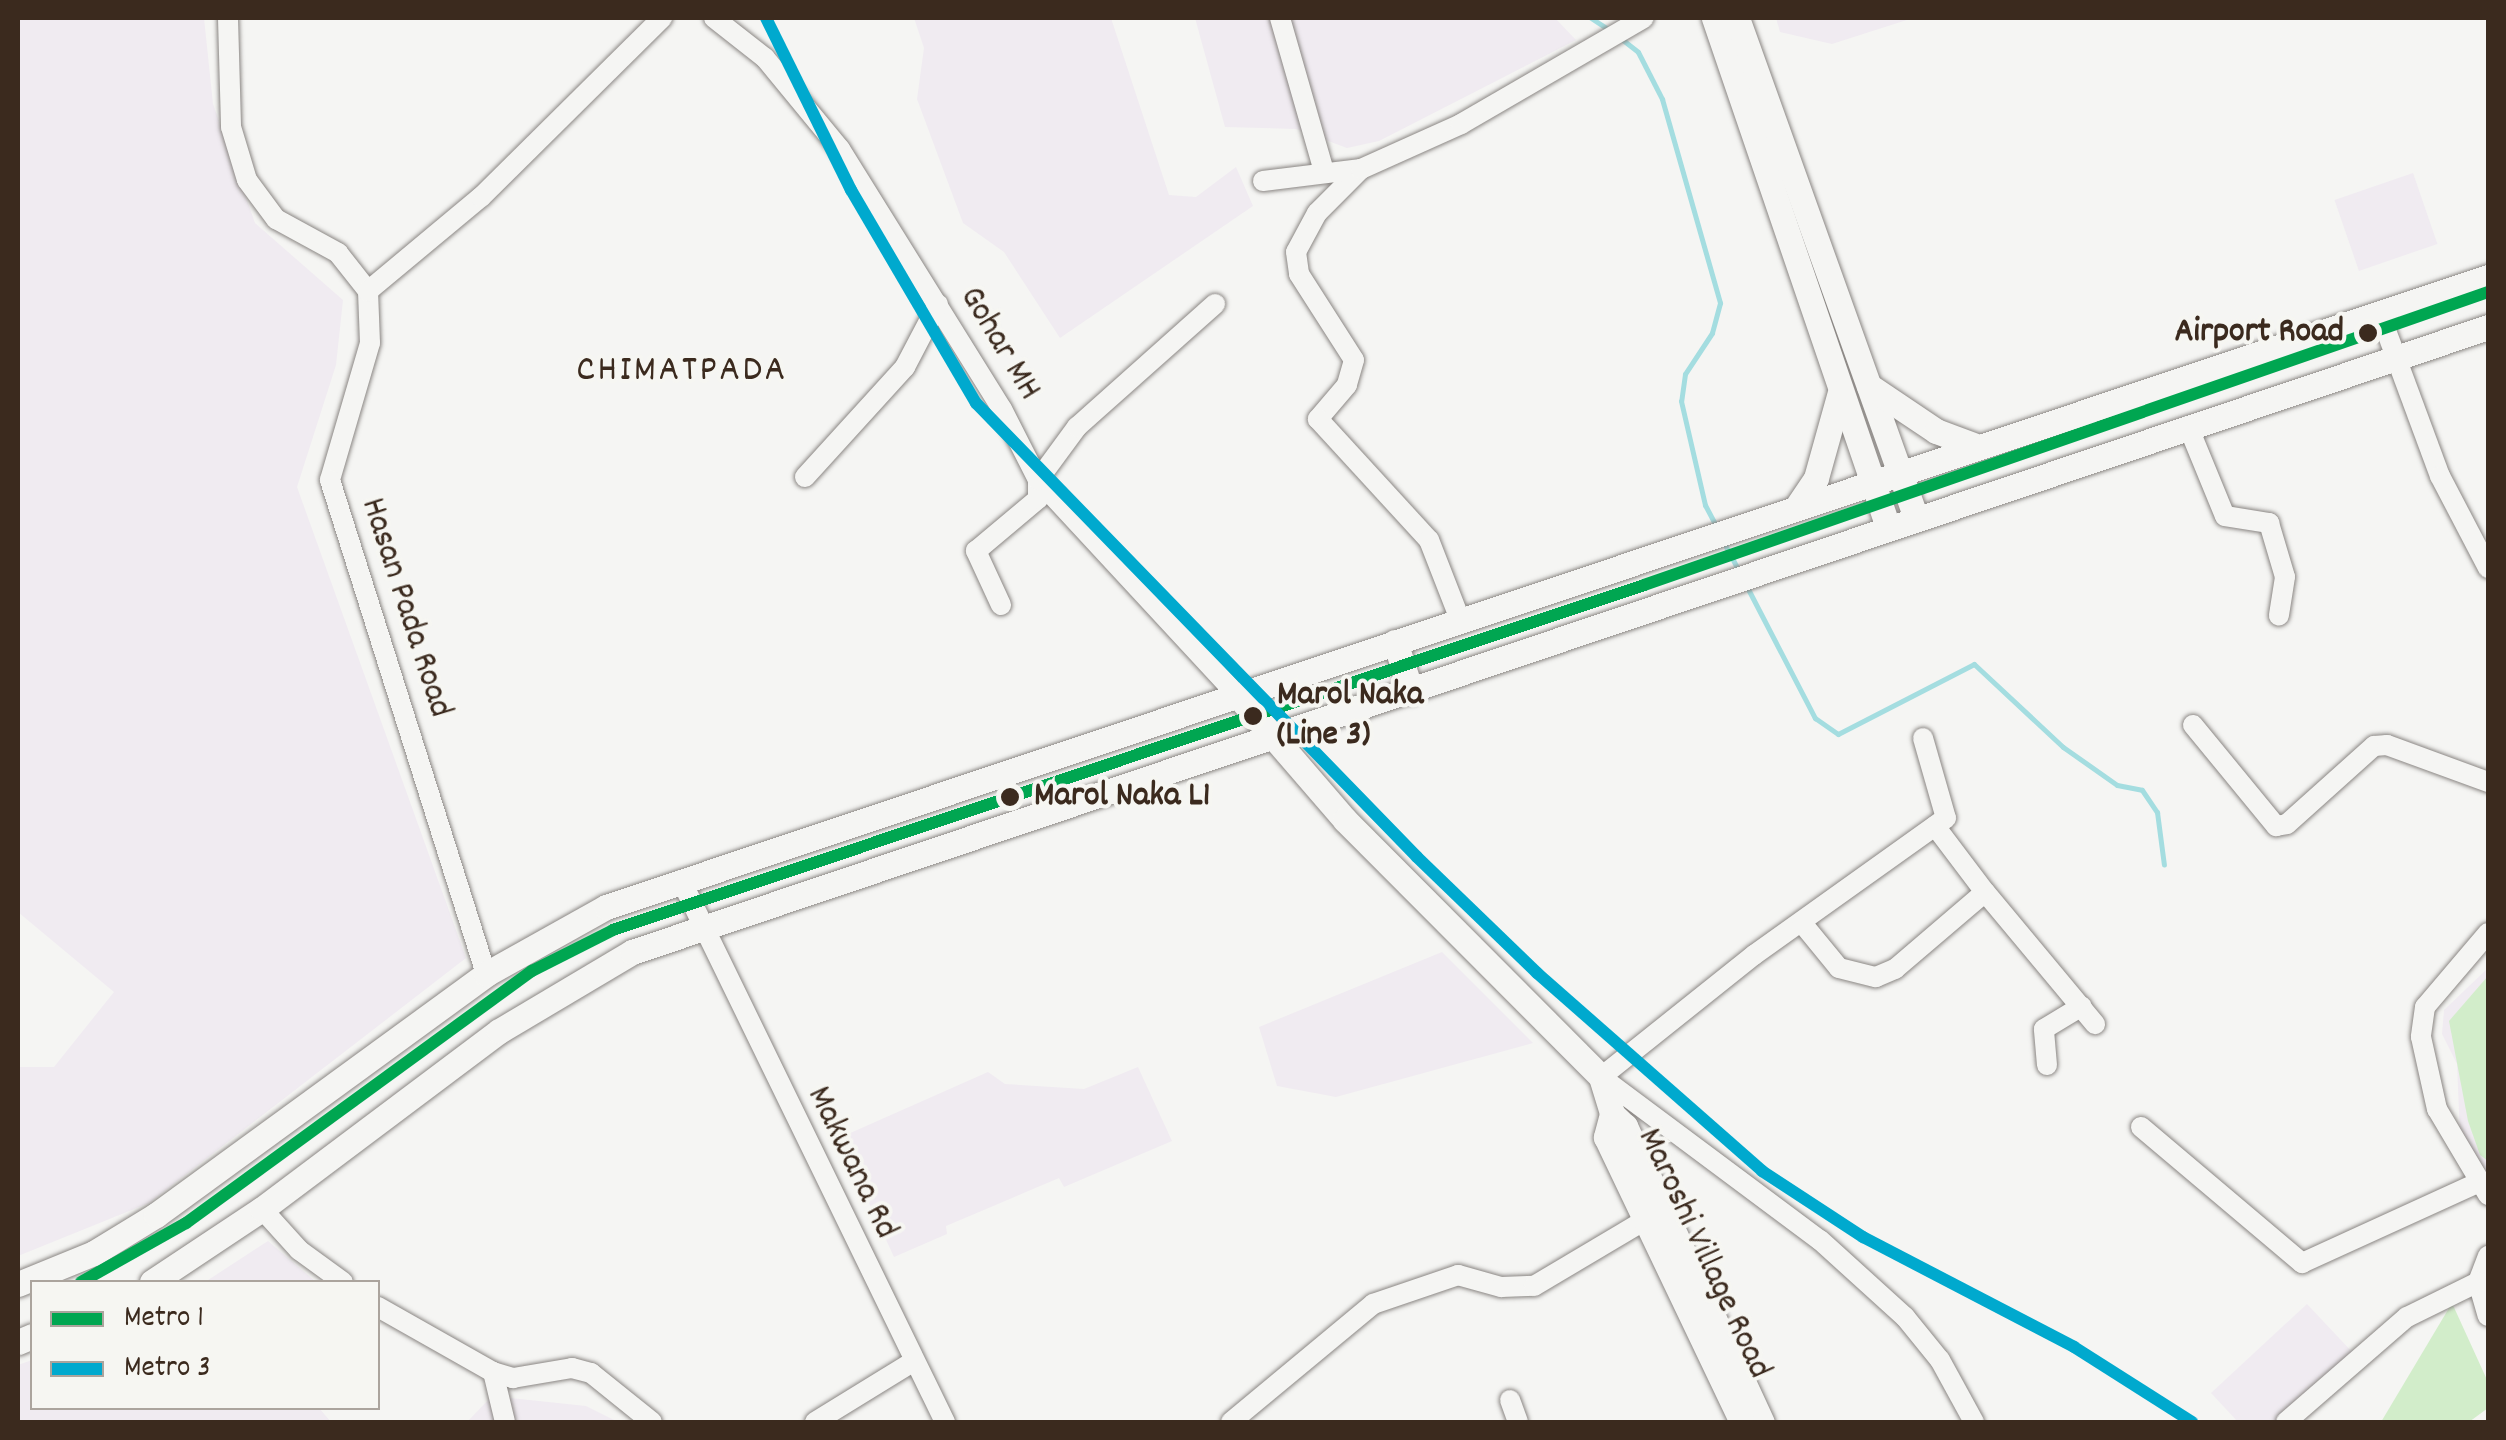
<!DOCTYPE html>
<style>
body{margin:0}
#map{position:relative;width:2506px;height:1440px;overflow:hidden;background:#f5f5f3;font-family:Dekko,sans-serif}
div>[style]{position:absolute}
.built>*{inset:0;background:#f0ebf1;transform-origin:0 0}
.green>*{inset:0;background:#d2edca}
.stream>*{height:5px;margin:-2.5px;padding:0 2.5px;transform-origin:2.5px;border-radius:2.5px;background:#a4dde0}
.roads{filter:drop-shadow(0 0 2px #8a8683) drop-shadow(0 0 2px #8a8683)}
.minor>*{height:20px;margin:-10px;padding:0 10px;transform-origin:10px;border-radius:10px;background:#f5f5f3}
.major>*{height:25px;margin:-12.5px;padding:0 12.5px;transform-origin:12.5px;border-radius:12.5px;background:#f5f5f3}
.metro-1>*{height:12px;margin:-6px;padding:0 6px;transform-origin:6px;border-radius:6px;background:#00a651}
.metro-2>*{height:12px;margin:-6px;padding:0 6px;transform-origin:6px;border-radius:6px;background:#00a9ce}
.dots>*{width:28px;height:28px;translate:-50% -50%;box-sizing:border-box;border:5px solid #f6f6f2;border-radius:50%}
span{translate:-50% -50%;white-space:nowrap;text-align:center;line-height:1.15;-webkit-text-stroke:8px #f6f6f2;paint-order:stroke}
.stop-label{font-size:35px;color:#3b2a1e;font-weight:700}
.right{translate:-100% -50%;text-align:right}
.left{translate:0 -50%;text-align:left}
.street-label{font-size:35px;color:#3b2a1e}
.neighbourhood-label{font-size:38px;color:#3b2a1e;letter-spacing:2.5px}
.frame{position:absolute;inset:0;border:20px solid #3b2a1e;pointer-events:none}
.legend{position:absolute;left:30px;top:1280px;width:350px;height:130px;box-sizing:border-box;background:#f6f6f2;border:2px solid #aba49d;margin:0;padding:12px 18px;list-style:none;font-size:30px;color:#3b2a1e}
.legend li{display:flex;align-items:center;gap:20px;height:50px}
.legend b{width:50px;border:2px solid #aba49d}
</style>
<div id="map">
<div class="built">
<div style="clip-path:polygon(18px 18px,204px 18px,213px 104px,255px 223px,343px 300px,336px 365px,297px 487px,466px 958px,149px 1203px,18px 1256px,18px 1067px,54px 1067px,114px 992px,18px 912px)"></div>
<div style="clip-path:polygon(914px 18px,1111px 18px,1169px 195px,1196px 197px,1236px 167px,1253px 206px,1060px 338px,1004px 252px,963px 223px,917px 99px,924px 48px)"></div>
<div style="clip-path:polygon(1195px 18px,1555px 18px,1576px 40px,1379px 141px,1347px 148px,1296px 129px,1225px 127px)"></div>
<div style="clip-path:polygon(1776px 18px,1913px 18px,1832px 44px,1780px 32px)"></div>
<div style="left:2413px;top:173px;width:75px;height:83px;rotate:71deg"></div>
<div style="clip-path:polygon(1442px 952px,1533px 1043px,1336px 1097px,1277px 1086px,1259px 1027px)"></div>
<div style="clip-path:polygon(2488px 968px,2488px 1175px,2472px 1161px,2460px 1136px,2457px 1064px,2442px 1034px,2444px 1010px)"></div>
<div style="clip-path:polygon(1138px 1067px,1172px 1141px,1064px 1187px,1059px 1178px,946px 1226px,947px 1234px,894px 1257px,839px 1138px,988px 1072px,1005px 1084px,1084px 1089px)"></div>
<div style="clip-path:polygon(268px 1241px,316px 1282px,205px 1282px)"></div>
<div style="clip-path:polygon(2307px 1304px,2355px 1355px,2282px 1422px,2238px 1422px,2211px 1393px)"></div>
<div style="clip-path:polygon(32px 1360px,32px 1408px,319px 1408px,331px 1422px,18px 1422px,18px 1365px)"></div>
<div style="clip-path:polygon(492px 1396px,586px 1406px,618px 1422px,467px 1422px)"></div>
</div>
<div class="green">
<div style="clip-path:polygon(2488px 976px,2488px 1161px,2480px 1155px,2468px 1121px,2449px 1021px)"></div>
<div style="clip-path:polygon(2452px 1303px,2488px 1382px,2488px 1408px,2469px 1422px,2381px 1422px)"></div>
</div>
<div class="stream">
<div style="left:1591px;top:18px;width:24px;rotate:33deg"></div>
<div style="left:1619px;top:37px;width:24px;rotate:38deg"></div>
<div style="left:1638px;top:52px;width:53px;rotate:62.9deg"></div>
<div style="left:1662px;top:99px;width:212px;rotate:74.1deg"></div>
<div style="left:1720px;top:303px;width:31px;rotate:105deg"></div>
<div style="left:1712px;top:333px;width:49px;rotate:123.4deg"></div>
<div style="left:1685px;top:374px;width:27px;rotate:98deg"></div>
<div style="left:1681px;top:401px;width:107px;rotate:77deg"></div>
<div style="left:1705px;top:505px;width:26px;rotate:62deg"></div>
<div style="left:1724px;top:543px;width:34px;rotate:62deg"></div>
<div style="left:1747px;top:587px;width:148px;rotate:62.6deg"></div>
<div style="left:1815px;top:718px;width:28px;rotate:35deg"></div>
<div style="left:1838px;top:734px;width:153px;rotate:-27.2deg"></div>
<div style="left:1974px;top:664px;width:122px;rotate:43deg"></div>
<div style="left:2063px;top:747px;width:66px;rotate:35.1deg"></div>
<div style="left:2117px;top:785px;width:25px;rotate:11deg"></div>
<div style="left:2142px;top:790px;width:27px;rotate:56deg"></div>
<div style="left:2157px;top:812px;width:53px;rotate:82.5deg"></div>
</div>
<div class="roads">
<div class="minor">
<div style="left:228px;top:18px;width:109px;rotate:88.4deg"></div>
<div style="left:231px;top:127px;width:55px;rotate:73.2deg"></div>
<div style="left:247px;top:180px;width:49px;rotate:53.4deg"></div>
<div style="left:276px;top:219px;width:71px;rotate:28.7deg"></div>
<div style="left:338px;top:253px;width:48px;rotate:51.7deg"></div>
<div style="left:368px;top:291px;width:52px;rotate:87.8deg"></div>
<div style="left:370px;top:343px;width:143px;rotate:106.3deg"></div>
<div style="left:330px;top:480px;width:518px;rotate:72.47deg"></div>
<div style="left:714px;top:18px;width:65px;rotate:38.1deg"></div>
<div style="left:765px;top:58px;width:118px;rotate:50.5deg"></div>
<div style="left:840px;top:149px;width:306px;rotate:58.1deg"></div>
<div style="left:1002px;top:409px;width:80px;rotate:63.1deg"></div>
<div style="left:1038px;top:480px;width:296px;rotate:47.2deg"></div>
<div style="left:1280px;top:18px;width:159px;rotate:74deg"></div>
<div style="left:1361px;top:169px;width:62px;rotate:135deg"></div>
<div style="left:1317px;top:213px;width:44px;rotate:118.3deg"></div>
<div style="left:1296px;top:252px;width:22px;rotate:82deg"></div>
<div style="left:1299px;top:274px;width:102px;rotate:57.4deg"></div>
<div style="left:1354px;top:360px;width:26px;rotate:106deg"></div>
<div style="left:1347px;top:385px;width:45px;rotate:130.5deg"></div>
<div style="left:1318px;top:419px;width:164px;rotate:47.5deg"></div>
<div style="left:1429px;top:540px;width:83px;rotate:68.7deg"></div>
<div style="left:1263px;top:181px;width:99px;rotate:-7deg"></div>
<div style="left:1361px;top:169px;width:110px;rotate:-24.2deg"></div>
<div style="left:1461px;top:124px;width:211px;rotate:-30.1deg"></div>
<div style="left:368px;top:291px;width:147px;rotate:-39.8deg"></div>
<div style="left:481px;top:197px;width:255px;rotate:-44.7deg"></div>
<div style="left:2380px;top:314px;width:173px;rotate:69.7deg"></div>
<div style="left:2440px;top:476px;width:104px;rotate:62.4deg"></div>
<div style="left:2188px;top:426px;width:97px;rotate:67.7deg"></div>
<div style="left:2225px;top:516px;width:45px;rotate:9deg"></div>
<div style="left:2269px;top:523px;width:56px;rotate:73.5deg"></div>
<div style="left:2285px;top:577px;width:39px;rotate:99deg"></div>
<div style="left:805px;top:477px;width:149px;rotate:-47.7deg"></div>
<div style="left:905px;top:367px;width:71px;rotate:-62.4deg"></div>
<div style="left:1001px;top:605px;width:60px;rotate:-114.8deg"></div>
<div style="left:976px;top:551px;width:81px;rotate:-40deg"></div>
<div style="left:1038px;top:499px;width:19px;rotate:-90deg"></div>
<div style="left:1038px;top:480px;width:66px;rotate:-53.7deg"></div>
<div style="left:1077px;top:427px;width:185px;rotate:-41.7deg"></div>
<div style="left:2193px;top:725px;width:131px;rotate:50.6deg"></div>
<div style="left:2276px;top:826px;width:11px;rotate:-10deg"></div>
<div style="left:2287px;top:824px;width:117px;rotate:-41.9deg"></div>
<div style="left:2374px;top:746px;width:13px;rotate:-4deg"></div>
<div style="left:2387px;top:745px;width:108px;rotate:20.1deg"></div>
<div style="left:1923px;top:738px;width:83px;rotate:74deg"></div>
<div style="left:1946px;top:818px;width:236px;rotate:144.5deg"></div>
<div style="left:1754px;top:955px;width:196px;rotate:141.4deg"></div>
<div style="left:1601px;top:1077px;width:273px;rotate:36.7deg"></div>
<div style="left:1820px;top:1240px;width:115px;rotate:42.2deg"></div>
<div style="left:1905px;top:1317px;width:55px;rotate:50.9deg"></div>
<div style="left:1940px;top:1360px;width:71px;rotate:61.3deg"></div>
<div style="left:1935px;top:826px;width:83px;rotate:52.9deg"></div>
<div style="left:681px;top:880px;width:603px;rotate:64.03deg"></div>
<div style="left:1802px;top:923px;width:58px;rotate:50.6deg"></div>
<div style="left:1839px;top:968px;width:38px;rotate:14deg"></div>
<div style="left:1876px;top:977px;width:21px;rotate:-23deg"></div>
<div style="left:1895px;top:969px;width:118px;rotate:-40.5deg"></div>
<div style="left:1985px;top:892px;width:172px;rotate:50.2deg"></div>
<div style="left:2488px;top:933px;width:97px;rotate:130.4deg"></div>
<div style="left:2425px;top:1007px;width:30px;rotate:98deg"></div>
<div style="left:2421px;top:1037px;width:74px;rotate:77.5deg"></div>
<div style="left:2437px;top:1109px;width:100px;rotate:59.3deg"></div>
<div style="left:2047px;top:1065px;width:36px;rotate:-95deg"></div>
<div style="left:2044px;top:1029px;width:44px;rotate:-31.2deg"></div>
<div style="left:2141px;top:1127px;width:211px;rotate:40.2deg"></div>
<div style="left:2302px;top:1263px;width:196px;rotate:-24.5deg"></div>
<div style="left:262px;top:1209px;width:55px;rotate:47.9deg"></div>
<div style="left:299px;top:1250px;width:54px;rotate:36deg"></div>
<div style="left:2478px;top:1282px;width:35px;rotate:74deg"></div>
<div style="left:2478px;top:1282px;width:28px;rotate:-69deg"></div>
<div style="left:378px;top:1307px;width:132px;rotate:29.5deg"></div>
<div style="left:493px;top:1372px;width:21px;rotate:17deg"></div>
<div style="left:513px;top:1378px;width:60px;rotate:-9.6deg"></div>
<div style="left:572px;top:1368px;width:20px;rotate:15deg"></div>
<div style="left:591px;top:1373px;width:78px;rotate:38.8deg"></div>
<div style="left:493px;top:1372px;width:51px;rotate:76.5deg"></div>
<div style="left:1510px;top:1400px;width:23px;rotate:70deg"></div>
<div style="left:815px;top:1422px;width:116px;rotate:-31.6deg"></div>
<div style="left:1231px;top:1422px;width:185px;rotate:-39.7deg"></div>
<div style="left:1373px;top:1304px;width:90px;rotate:-18.8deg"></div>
<div style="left:1458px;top:1275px;width:45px;rotate:15.6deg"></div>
<div style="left:1501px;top:1287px;width:33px;rotate:-2deg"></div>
<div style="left:1534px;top:1286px;width:143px;rotate:-30.7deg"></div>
<div style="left:2286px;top:1422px;width:160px;rotate:-41deg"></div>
<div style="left:2407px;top:1317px;width:79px;rotate:-26.2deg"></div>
</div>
<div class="major">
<div style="left:1714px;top:18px;width:538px;rotate:71.13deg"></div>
<div style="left:1737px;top:18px;width:531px;rotate:70.3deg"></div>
<div style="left:1869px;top:386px;width:81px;rotate:33.9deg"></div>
<div style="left:1936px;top:431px;width:43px;rotate:20.6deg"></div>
<div style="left:1798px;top:505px;width:32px;rotate:-56deg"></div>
<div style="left:1816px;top:478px;width:89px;rotate:-74.4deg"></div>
<div style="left:1395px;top:642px;width:52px;rotate:71.9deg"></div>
<div style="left:1239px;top:697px;width:162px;rotate:49.2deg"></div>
<div style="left:1345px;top:820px;width:363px;rotate:45.1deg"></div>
<div style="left:1601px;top:1077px;width:39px;rotate:73deg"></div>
<div style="left:1612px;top:1114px;width:18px;rotate:43deg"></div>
<div style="left:1625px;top:1126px;width:326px;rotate:65.2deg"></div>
<div style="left:1612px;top:1114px;width:24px;rotate:105deg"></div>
<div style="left:1606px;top:1137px;width:316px;rotate:64.5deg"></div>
<div style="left:152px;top:1282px;width:132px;rotate:-33.6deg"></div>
<div style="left:262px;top:1209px;width:296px;rotate:-36.9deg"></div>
<div style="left:499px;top:1031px;width:155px;rotate:-30.7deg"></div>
<div style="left:632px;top:952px;width:1958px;rotate:-18.61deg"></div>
<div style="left:18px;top:1284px;width:82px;rotate:-22.2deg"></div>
<div style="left:94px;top:1253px;width:73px;rotate:-31.5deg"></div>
<div style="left:156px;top:1215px;width:409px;rotate:-36.1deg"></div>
<div style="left:486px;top:974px;width:137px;rotate:-29.2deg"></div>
<div style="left:606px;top:907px;width:1985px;rotate:-18.51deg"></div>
<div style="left:18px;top:1342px;width:15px;rotate:-23deg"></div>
</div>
</div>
<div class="metro-1">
<div style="left:81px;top:1282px;width:120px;rotate:-29.3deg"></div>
<div style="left:186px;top:1223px;width:428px;rotate:-36.1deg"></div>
<div style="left:532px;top:971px;width:91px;rotate:-26.8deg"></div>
<div style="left:613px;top:930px;width:1087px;rotate:-18.5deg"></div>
<div style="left:1644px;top:585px;width:893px;rotate:-19.14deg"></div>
</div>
<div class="metro-2">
<div style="left:766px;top:18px;width:192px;rotate:63.7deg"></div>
<div style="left:851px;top:190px;width:247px;rotate:59.6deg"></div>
<div style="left:976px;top:403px;width:633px;rotate:45.83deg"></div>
<div style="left:1417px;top:857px;width:167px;rotate:44deg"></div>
<div style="left:1537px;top:973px;width:300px;rotate:41.3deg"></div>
<div style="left:1762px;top:1171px;width:121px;rotate:33.2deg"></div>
<div style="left:1863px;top:1237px;width:238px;rotate:27.5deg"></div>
<div style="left:2074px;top:1347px;width:140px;rotate:32.4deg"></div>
</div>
<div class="dots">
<div style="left:2368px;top:333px;background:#3b2a1e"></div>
<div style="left:1253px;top:716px;background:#3b2a1e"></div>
<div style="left:1010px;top:797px;background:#3b2a1e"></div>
</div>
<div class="stop-label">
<span class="right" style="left:2344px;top:333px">Airport Road</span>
<span class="left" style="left:1277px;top:716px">Marol Naka<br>(Line 3)</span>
<span class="left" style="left:1034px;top:797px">Marol Naka L1</span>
</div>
<div class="street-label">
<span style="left:999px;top:344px;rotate:59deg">Gohar MH</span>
<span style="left:405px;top:608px;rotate:72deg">Hasan Pada Road</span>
<span style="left:851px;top:1163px;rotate:64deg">Makwana Rd</span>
<span style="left:1703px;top:1254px;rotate:65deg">Maroshi Village Road</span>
</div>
<div class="neighbourhood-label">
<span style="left:682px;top:372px">CHIMATPADA</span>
</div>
<div class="frame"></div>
<ul class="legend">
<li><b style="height:12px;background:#00a651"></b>Metro 1</li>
<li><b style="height:12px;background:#00a9ce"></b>Metro 3</li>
</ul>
</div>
